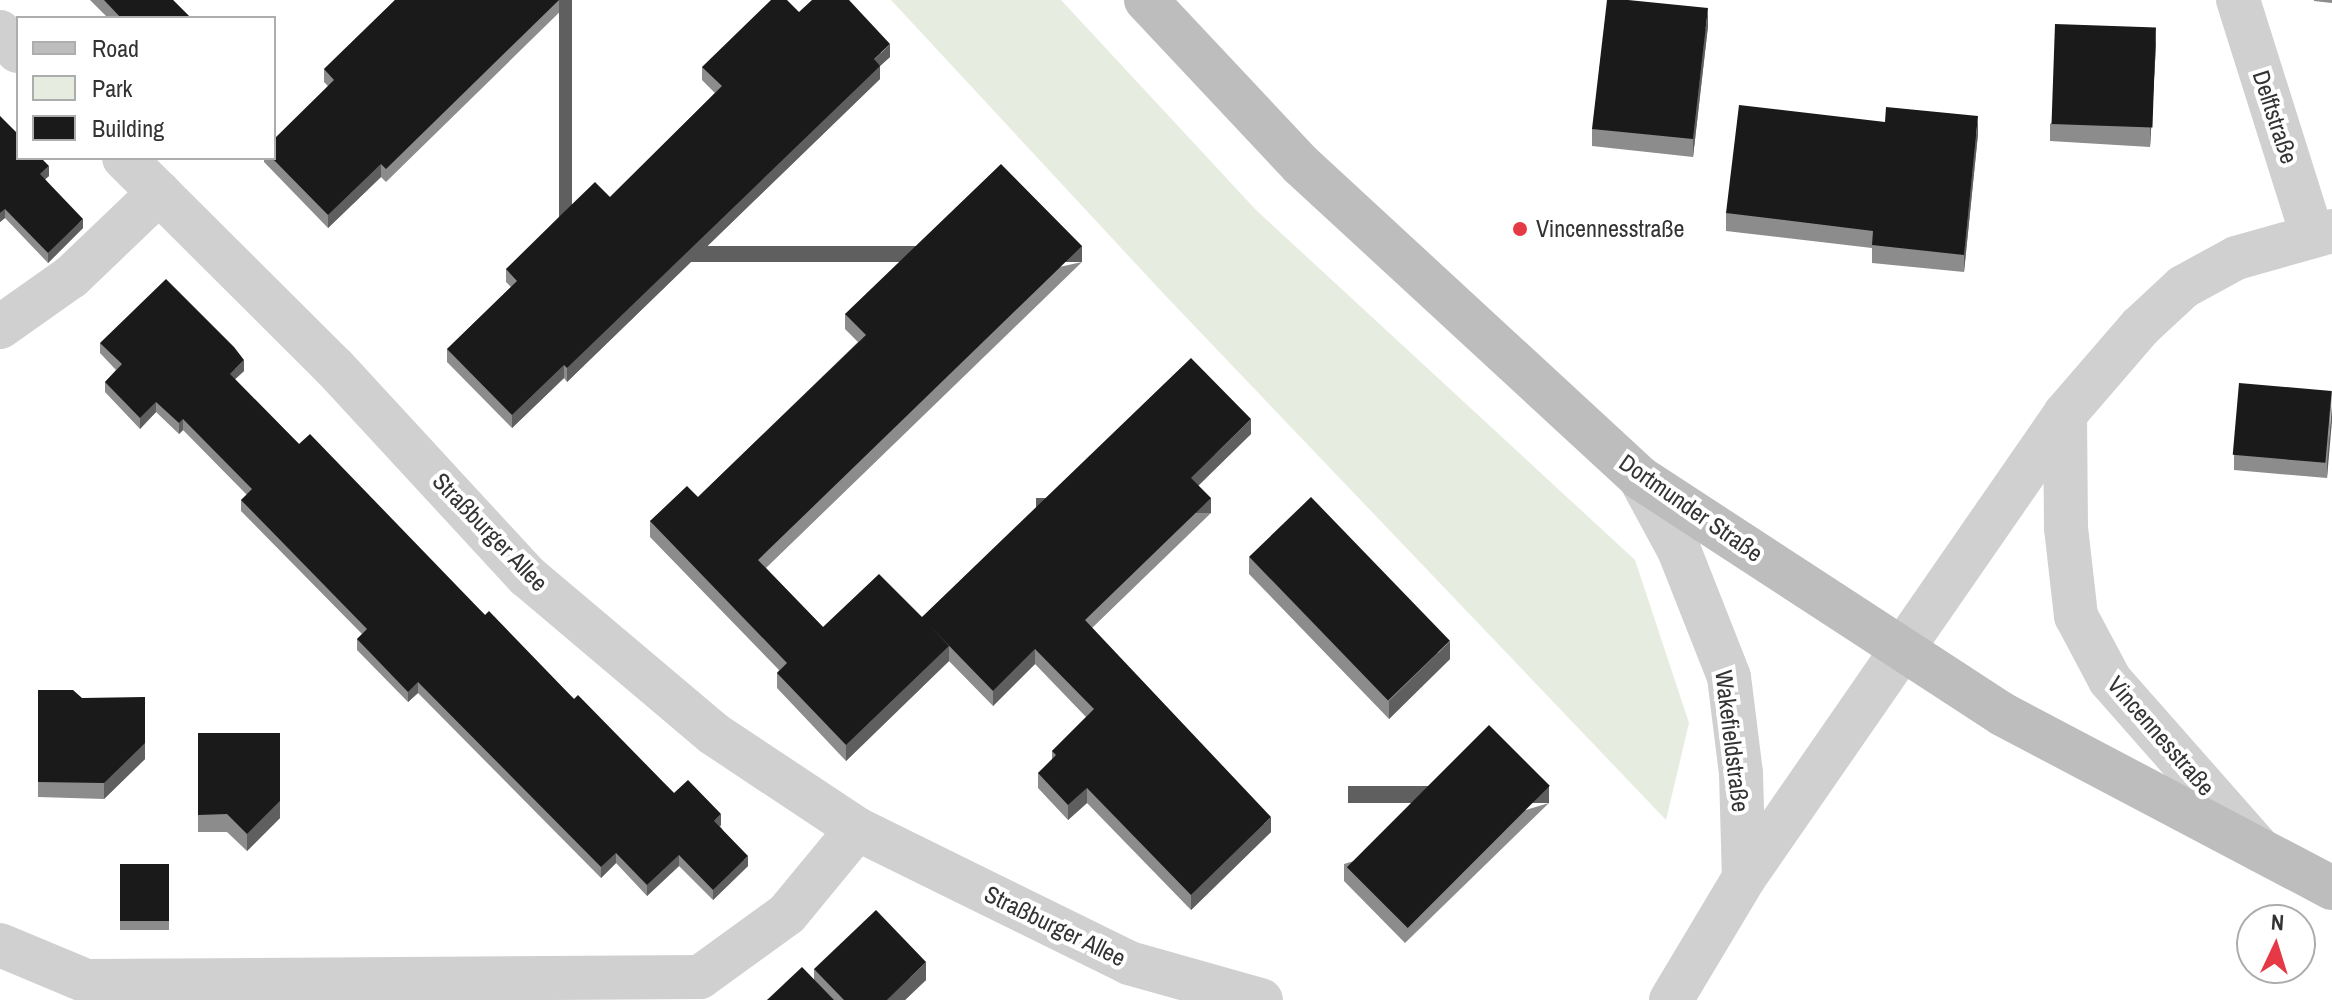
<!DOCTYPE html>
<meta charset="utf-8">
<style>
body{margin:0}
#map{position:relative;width:2332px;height:1000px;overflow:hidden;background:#fff;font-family:"Archivo Narrow",sans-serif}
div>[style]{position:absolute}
.green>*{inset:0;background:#e6ecdf}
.street>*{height:44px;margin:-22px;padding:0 22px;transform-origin:22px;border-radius:22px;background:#d0d0d0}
.secondary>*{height:44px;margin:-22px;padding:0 22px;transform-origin:22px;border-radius:22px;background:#bdbdbd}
.wall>*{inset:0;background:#8c8c8c;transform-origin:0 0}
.shaded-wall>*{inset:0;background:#5f5f5f;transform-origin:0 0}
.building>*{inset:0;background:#1a1a1a;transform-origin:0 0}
.dots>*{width:22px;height:22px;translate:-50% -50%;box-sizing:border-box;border:4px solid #fff;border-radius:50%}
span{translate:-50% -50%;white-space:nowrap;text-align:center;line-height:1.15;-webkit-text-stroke:8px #fff;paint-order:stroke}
.street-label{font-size:24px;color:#333}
.poi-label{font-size:24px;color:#333}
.left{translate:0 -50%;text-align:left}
.legend{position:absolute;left:16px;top:16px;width:260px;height:144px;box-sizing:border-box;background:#fff;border:2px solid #adadad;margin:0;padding:10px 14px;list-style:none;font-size:24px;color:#333}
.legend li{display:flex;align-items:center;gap:16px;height:40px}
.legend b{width:40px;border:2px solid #adadad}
.north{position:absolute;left:2236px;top:904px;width:80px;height:80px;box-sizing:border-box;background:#fff;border:2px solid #adadad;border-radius:50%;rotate:4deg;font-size:22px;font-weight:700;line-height:32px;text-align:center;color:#333}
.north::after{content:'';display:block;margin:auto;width:28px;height:36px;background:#e63946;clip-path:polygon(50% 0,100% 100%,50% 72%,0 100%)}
</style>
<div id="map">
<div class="green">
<div style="clip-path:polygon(891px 0,1061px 0,1256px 210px,1635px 560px,1689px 723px,1666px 820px,1162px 292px)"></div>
</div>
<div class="street">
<div style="left:2238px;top:0;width:246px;rotate:72.5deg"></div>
<div style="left:0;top:32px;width:26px;rotate:47deg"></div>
<div style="left:124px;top:158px;width:296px;rotate:44.9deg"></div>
<div style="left:334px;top:367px;width:284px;rotate:47.3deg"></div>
<div style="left:527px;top:576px;width:245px;rotate:40.2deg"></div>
<div style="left:714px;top:734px;width:172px;rotate:33.6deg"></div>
<div style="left:857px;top:829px;width:303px;rotate:26.2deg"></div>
<div style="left:1129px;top:963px;width:137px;rotate:15.7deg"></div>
<div style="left:0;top:327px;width:87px;rotate:-35.2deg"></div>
<div style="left:71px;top:277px;width:122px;rotate:-43.7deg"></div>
<div style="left:2065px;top:414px;width:114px;rotate:89.5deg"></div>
<div style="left:2066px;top:528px;width:89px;rotate:83.5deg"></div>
<div style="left:2076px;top:616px;width:72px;rotate:62deg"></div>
<div style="left:2110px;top:680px;width:227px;rotate:48.6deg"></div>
<div style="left:1640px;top:478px;width:82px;rotate:61.6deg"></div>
<div style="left:1679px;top:550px;width:136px;rotate:68.5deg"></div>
<div style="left:1729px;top:677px;width:97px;rotate:82.9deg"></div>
<div style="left:1741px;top:773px;width:105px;rotate:88.4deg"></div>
<div style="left:0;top:945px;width:93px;rotate:22.7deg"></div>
<div style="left:86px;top:981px;width:614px;rotate:-0.37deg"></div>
<div style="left:700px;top:977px;width:107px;rotate:-35.9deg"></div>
<div style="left:787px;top:914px;width:110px;rotate:-50.5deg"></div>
<div style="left:1671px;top:1000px;width:142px;rotate:-59.1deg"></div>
<div style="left:1744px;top:878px;width:564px;rotate:-55.32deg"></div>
<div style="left:2065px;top:414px;width:115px;rotate:-49.2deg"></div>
<div style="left:2140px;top:327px;width:59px;rotate:-42.9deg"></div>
<div style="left:2183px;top:287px;width:60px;rotate:-28.7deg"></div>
<div style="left:2236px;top:258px;width:100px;rotate:-15.7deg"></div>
</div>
<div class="secondary">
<div style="left:1146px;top:0;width:226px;rotate:46.8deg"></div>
<div style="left:1301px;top:165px;width:461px;rotate:42.7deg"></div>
<div style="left:1640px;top:478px;width:432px;rotate:33.1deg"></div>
<div style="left:2002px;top:714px;width:373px;rotate:27.8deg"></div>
</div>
<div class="wall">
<div style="clip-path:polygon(90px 0,173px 0,191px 18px,108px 18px)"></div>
<div style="clip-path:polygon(395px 0,572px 0,386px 182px,381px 177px,328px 228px,264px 162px,264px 158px,274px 158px,328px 86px,324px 82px,324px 69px)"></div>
<div style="clip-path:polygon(2314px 0,2332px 0,2332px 3px,2314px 1px)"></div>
<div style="clip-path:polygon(799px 12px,890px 57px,880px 66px,880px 79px,567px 382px,564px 378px,512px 428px,447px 362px,447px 349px,511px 287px,506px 282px,506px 269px,610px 197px,715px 93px,702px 80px,702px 67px)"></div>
<div style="clip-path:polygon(1708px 26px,1693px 157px,1592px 146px,1592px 129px)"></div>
<div style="clip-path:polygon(2156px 45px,2150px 147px,2050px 141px,2050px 124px)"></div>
<div style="clip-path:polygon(0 116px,49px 176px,45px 179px,83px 228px,48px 263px,5px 218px,0 222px)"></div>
<div style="clip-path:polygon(1978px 134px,1964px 272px,1872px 263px,1872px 248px,1726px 231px,1726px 213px)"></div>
<div style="clip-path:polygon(1082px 262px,766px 568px,823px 627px,922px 617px,1251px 434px,1198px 485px,1211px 513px,1092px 628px,1271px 832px,1191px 910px,1087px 803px,1068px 820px,1038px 788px,1038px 773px,1052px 760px,1052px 751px,1086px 717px,1035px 664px,993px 706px,949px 661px,846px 761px,777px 688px,777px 673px,779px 670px,650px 537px,650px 521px,698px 497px,858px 342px,845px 329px,845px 314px)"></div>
<div style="clip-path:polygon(100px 343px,244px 371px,235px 379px,299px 444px,485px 615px,674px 793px,721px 825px,720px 826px,748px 866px,713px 900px,679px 866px,647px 896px,616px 863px,601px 878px,418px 693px,408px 702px,357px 650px,357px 639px,362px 634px,241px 511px,241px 500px,247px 495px,183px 430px,179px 434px,156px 412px,140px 429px,105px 392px,105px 382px,116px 370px,100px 353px)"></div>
<div style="clip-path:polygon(2332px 391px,2327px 478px,2234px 470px,2234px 455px)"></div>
<div style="clip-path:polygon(1249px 557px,1450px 659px,1389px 719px,1249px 574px)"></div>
<div style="clip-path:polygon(38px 690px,145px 759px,104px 799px,38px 797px)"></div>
<div style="clip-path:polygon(198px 733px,280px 733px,280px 818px,247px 851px,227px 832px,198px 832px)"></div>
<div style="clip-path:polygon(1549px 803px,1405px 943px,1344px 881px,1344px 864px)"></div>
<div style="left:120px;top:864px;width:49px;height:66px"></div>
<div style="clip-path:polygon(814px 969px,926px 980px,905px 1000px,767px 1000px,814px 980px)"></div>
</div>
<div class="shaded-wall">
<div style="left:559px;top:0;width:13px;height:242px"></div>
<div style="clip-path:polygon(1708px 8px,1708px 26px,1693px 157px,1693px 139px)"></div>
<div style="clip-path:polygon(2156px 28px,2156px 45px,2150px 147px,2150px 129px)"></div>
<div style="clip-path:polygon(890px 44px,890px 57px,880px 66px,880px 79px,567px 382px,567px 368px)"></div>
<div style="clip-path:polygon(1978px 116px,1978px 134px,1964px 272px,1964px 255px)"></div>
<div style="clip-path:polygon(381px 164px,381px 177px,328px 228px,328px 215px)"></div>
<div style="clip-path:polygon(49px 166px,49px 176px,40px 184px,40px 174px)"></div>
<div style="clip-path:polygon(5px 209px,5px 218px,0 222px,0 213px)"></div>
<div style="clip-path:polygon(83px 219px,83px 228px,48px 263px,48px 253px)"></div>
<div style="left:1082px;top:246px;width:16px;height:451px;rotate:90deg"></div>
<div style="clip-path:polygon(244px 360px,244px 371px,230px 384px,230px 374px)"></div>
<div style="clip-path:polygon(564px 365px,564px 378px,512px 428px,512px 415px)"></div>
<div style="clip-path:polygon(156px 402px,156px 412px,140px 429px,140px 418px)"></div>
<div style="clip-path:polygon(2332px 405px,2332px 421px,2327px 478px,2327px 462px)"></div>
<div style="clip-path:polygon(183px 419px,183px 430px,179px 434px,179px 423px)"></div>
<div style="clip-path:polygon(1251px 419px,1251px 434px,1191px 493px,1191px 478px)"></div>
<div style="left:1211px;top:498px;width:15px;height:175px;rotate:90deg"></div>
<div style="clip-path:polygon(1450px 641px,1450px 659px,1389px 719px,1389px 701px)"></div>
<div style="clip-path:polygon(949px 646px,949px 661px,846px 761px,846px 745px)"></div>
<div style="clip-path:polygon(1035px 649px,1035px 664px,993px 706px,993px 691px)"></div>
<div style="clip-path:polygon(418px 682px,418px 693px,408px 702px,408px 692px)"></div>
<div style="clip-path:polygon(145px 697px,145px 759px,104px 799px,104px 783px)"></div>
<div style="left:1549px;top:786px;width:17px;height:201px;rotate:90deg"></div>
<div style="clip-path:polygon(1087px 788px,1087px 803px,1068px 820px,1068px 805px)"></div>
<div style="clip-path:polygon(280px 801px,280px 818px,247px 851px,247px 834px)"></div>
<div style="clip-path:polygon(721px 814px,721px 825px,714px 832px,714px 821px)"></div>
<div style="clip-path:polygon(1271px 817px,1271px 832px,1191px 910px,1191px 895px)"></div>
<div style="clip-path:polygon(616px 853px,616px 863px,601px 878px,601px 867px)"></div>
<div style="clip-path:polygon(679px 855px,679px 866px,647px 896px,647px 885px)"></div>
<div style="clip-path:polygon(748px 856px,748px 866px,713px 900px,713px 890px)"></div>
<div style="clip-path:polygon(926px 962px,926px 980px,905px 1000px,887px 1000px)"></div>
</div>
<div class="building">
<div style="clip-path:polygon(104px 0,173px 0,191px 18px,121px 18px)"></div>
<div style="clip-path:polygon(395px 0,559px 0,386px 169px,381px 164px,328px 215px,272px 158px,274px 158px,274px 139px,334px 80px,324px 69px)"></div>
<div style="clip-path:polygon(771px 0,787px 0,799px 12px,812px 0,849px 0,890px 44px,874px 59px,880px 66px,567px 368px,564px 365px,512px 415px,447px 349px,517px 281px,506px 269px,563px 213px,595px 182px,610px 197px,722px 86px,702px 67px)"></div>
<div style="clip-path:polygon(1607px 0,1628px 0,1708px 8px,1693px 139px,1592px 129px)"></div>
<div style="left:2055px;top:24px;width:101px;height:100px;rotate:2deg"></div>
<div style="clip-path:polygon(1739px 105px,1885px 122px,1886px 107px,1978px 116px,1964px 255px,1872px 245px,1873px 231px,1726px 213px)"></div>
<div style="clip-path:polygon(0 116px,18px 134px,18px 158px,41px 158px,49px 166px,40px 174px,83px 219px,48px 253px,5px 209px,0 213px)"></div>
<div style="clip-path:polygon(1001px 164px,1082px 246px,758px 560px,823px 627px,879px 574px,922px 617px,1191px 358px,1251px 419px,1191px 478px,1211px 498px,1085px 620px,1271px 817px,1191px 895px,1087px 788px,1068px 805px,1038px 773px,1056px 755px,1052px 751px,1094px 709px,1035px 649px,993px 691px,927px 623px,949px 646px,846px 745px,777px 673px,787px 663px,650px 521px,687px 486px,698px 497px,866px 335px,845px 314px)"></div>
<div style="clip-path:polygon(166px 279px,234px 347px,244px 360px,230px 374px,299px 444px,310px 434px,485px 615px,489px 611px,574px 699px,578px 695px,674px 793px,688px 780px,721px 814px,714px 821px,748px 856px,713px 890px,679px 855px,647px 885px,616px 853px,601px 867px,418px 682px,408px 692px,357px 639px,367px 629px,241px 500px,252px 489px,183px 419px,179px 423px,156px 402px,140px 418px,105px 382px,122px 364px,100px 343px)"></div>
<div style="left:2239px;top:383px;width:93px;height:72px;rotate:5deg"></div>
<div style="left:1311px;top:497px;width:200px;height:86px;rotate:46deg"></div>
<div style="clip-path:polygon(38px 690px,73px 690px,82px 698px,145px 697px,145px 743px,104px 783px,38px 782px)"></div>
<div style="left:1489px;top:725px;width:86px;height:201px;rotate:45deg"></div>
<div style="clip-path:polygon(198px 733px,280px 733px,280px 801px,247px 834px,227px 814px,198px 815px)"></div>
<div style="left:120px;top:864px;width:49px;height:57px"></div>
<div style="clip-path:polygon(876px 910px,926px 962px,887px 1000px,844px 1000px,814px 969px)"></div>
<div style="clip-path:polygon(802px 967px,834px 1000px,767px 1000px)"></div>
</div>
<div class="dots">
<div style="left:1520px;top:229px;background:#e63946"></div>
</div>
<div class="street-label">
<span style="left:2275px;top:117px;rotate:72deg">Delftstraße</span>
<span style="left:1691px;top:508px;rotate:35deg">Dortmunder Straße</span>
<span style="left:490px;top:532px;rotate:46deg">Straßburger Allee</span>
<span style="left:2161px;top:736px;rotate:49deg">Vincennesstraße</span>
<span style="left:1732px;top:741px;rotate:83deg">Wakefieldstraße</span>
<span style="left:1055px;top:926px;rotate:26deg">Straßburger Allee</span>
</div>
<div class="poi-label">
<span class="left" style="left:1536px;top:229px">Vincennesstraße</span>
</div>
<ul class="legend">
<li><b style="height:10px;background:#bdbdbd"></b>Road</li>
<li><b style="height:22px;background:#e6ecdf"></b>Park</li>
<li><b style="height:22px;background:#1a1a1a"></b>Building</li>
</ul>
<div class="north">N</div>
</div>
